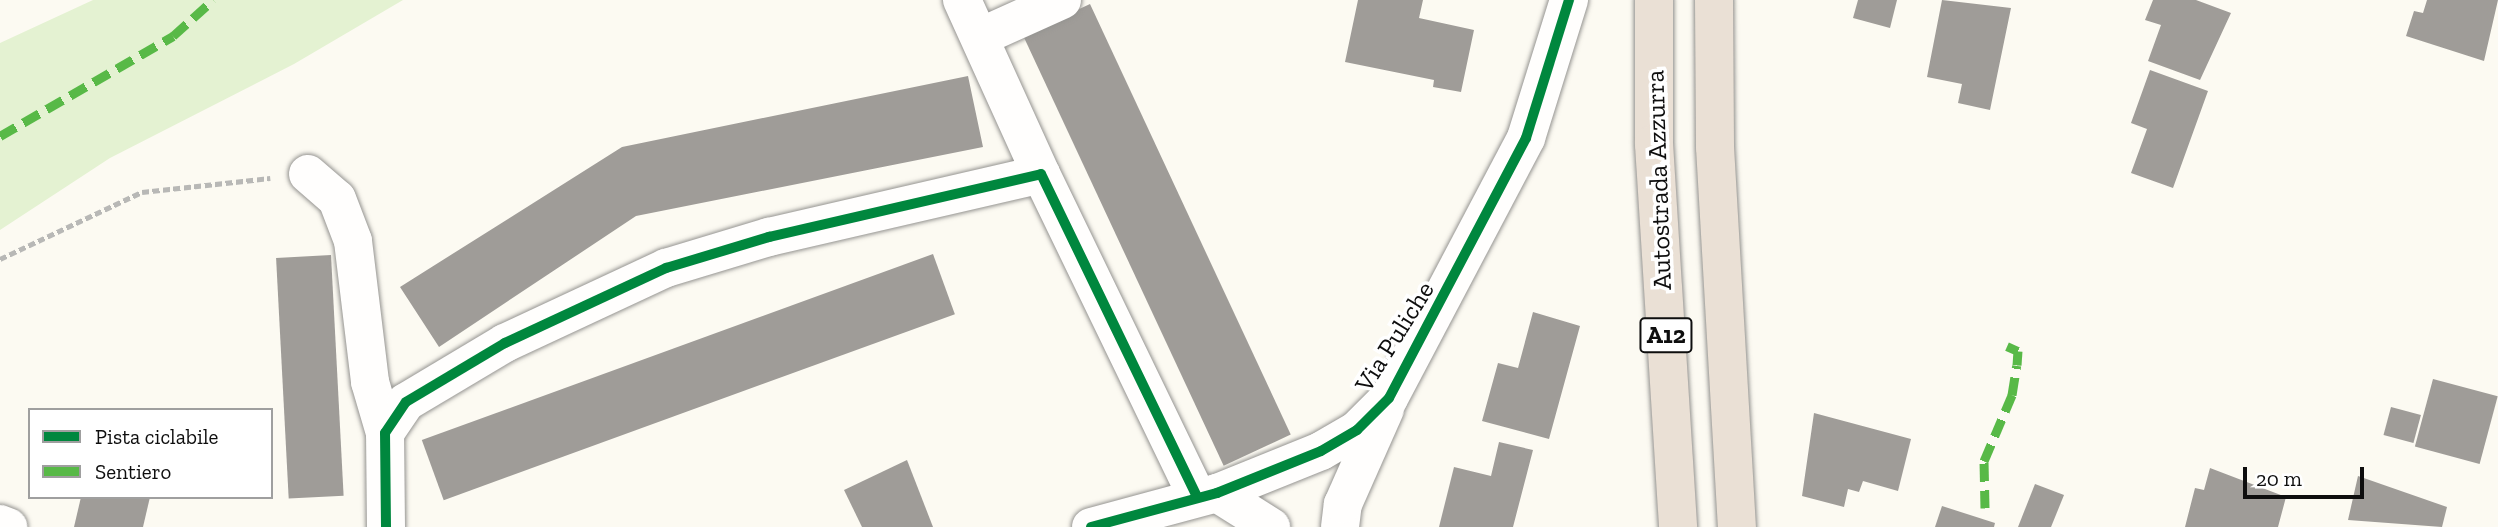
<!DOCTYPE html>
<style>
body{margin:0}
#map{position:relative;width:2498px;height:527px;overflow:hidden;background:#fcfaf2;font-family:"Zilla Slab",serif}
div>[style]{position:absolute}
.green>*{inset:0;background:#e4f2d2}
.building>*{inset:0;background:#9f9c98;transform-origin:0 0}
.path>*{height:4.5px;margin-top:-2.25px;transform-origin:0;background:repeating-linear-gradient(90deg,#b8b8b6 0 7px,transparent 0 10.5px)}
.roads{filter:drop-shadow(0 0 2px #959491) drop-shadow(0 0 2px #959491)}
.minor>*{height:38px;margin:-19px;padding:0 19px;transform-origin:19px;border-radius:19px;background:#fffefd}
.highway>*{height:38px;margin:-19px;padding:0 19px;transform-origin:19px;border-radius:19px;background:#eae0d5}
.quiet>*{height:9px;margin-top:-4.5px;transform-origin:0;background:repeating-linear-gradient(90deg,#58b947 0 18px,transparent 0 27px)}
.cycleway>*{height:10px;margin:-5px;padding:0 5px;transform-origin:5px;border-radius:5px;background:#00873e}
span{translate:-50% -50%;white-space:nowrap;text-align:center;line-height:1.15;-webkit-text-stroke:7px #fff;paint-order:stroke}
.shield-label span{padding:2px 5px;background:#fff;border:2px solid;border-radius:5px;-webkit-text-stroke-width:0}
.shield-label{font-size:24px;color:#0e0e0e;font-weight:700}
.street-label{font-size:26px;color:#0e0e0e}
.legend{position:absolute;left:28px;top:408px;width:245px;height:91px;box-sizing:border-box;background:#fff;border:2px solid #9f9f9f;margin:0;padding:9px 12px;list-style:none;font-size:21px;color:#0e0e0e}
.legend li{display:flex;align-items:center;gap:14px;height:35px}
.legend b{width:35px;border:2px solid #9f9f9f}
.scale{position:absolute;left:2243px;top:467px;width:121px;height:32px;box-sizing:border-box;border:4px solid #0e0e0e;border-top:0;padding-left:9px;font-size:21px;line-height:24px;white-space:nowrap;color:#0e0e0e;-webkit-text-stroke:5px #fff;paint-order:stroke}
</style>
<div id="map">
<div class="green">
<div style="clip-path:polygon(93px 0,403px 0,294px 64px,110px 158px,0 230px,0 43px)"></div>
</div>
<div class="building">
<div style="clip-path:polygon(1358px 0,1423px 0,1419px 18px,1474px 30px,1461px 92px,1433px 87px,1434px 80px,1345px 62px)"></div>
<div style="clip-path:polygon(1858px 0,1897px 0,1890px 28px,1853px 18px)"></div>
<div style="clip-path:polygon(1942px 0,2011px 8px,1990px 110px,1958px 103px,1962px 84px,1927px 77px)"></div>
<div style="clip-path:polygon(2153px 0,2196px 0,2231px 13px,2200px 80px,2148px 61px,2161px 25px,2145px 20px)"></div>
<div style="clip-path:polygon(2427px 0,2498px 0,2484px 61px,2406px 36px,2414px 11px,2423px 13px)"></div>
<div style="left:1090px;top:4px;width:475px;height:74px;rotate:65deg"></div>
<div style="clip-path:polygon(2150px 70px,2208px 91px,2173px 188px,2131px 173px,2147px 129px,2131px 123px)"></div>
<div style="clip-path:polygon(968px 76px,983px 147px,636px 216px,439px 347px,400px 287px,622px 147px)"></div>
<div style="left:933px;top:254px;width:64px;height:544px;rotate:70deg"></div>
<div style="left:331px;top:255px;width:241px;height:55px;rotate:87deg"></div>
<div style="clip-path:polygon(1533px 312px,1580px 326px,1549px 439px,1482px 421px,1498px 363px,1518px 368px)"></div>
<div style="left:2433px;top:379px;width:67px;height:70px;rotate:15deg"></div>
<div style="left:2391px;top:407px;width:31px;height:29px;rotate:15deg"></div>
<div style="clip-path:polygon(1814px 413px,1911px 439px,1898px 491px,1863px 481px,1859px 492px,1848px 489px,1844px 507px,1802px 496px)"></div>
<div style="clip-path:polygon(1499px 442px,1533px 450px,1513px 527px,1439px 527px,1454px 467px,1491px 476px)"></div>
<div style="clip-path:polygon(907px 460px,933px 527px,862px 527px,844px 490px)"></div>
<div style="clip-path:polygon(2210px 468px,2286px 497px,2278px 527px,2185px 527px,2195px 488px,2204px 490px)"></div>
<div style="clip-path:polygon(2358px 476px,2447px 507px,2442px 527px,2348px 520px)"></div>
<div style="clip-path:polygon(2035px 484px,2064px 495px,2051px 527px,2018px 527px)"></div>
<div style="clip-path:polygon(81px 497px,150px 497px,143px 527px,74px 527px)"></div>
<div style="clip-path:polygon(1942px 506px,1995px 523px,1994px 527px,1935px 527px)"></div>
</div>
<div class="path">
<div style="left:0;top:259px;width:157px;rotate:-25.3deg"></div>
<div style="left:142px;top:192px;width:129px;rotate:-6.2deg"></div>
</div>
<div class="roads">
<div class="minor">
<div style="left:962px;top:0;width:191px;rotate:65.6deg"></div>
<div style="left:980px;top:37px;width:90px;rotate:-24.3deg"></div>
<div style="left:308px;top:174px;width:38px;rotate:41deg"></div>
<div style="left:337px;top:199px;width:45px;rotate:69.1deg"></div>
<div style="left:353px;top:241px;width:142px;rotate:83.1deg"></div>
<div style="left:370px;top:382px;width:53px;rotate:73.6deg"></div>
<div style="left:1217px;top:493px;width:64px;rotate:32.2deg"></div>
<div style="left:0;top:524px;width:9px;rotate:21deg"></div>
<div style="left:386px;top:527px;width:94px;rotate:-90.6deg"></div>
<div style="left:385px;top:433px;width:37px;rotate:-56deg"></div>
<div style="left:406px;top:402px;width:115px;rotate:-30.8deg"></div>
<div style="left:505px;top:343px;width:178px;rotate:-25deg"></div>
<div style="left:666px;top:268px;width:108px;rotate:-16.8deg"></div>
<div style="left:769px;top:237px;width:279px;rotate:-13deg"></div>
<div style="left:1041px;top:174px;width:356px;rotate:64.2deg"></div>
<div style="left:1091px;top:527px;width:131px;rotate:-15.1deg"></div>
<div style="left:1217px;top:493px;width:112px;rotate:-22deg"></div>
<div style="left:1321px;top:451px;width:42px;rotate:-30.3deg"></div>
<div style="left:1357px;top:430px;width:45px;rotate:-45deg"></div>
<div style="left:1389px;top:398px;width:294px;rotate:-62.2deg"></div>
<div style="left:1526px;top:138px;width:145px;rotate:-72.7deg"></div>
<div style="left:1340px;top:527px;width:23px;rotate:-83deg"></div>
<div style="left:1343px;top:504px;width:104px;rotate:-66.1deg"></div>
</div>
<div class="highway">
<div style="left:1654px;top:0;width:144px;rotate:90deg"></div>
<div style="left:1654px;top:144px;width:384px;rotate:86.4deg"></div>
<div style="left:1714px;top:0;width:147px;rotate:89.6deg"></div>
<div style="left:1715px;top:147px;width:381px;rotate:86.7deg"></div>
</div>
</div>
<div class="quiet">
<div style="left:0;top:136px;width:200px;rotate:-30deg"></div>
<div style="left:173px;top:36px;width:54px;rotate:-42deg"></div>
<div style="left:1985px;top:508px;width:47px;rotate:-91.2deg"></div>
<div style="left:1984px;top:461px;width:72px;rotate:-67deg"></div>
<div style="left:2012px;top:395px;width:30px;rotate:-81deg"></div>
<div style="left:2017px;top:365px;width:14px;rotate:-86deg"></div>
<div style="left:2018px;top:351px;width:12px;rotate:-156deg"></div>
</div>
<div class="cycleway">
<div style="left:386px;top:527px;width:94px;rotate:-90.6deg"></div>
<div style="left:385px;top:433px;width:37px;rotate:-56deg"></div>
<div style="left:406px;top:402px;width:115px;rotate:-30.8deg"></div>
<div style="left:505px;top:343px;width:178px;rotate:-25deg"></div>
<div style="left:666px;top:268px;width:108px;rotate:-16.8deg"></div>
<div style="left:769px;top:237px;width:279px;rotate:-13deg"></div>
<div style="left:1041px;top:174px;width:356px;rotate:64.2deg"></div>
<div style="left:1091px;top:527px;width:131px;rotate:-15.1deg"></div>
<div style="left:1217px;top:493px;width:112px;rotate:-22deg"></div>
<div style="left:1321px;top:451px;width:42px;rotate:-30.3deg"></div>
<div style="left:1357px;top:430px;width:45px;rotate:-45deg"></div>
<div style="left:1389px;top:398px;width:294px;rotate:-62.2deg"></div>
<div style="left:1526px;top:138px;width:145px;rotate:-72.7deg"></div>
</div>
<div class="shield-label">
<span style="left:1666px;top:335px">A12</span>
</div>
<div class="street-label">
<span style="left:1659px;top:180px;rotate:-92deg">Autostrada Azzurra</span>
<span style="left:1395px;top:337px;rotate:-58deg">Via Puliche</span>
</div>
<ul class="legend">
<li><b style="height:9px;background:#00873e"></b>Pista ciclabile</li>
<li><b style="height:9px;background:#58b947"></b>Sentiero</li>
</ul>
<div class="scale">20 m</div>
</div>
